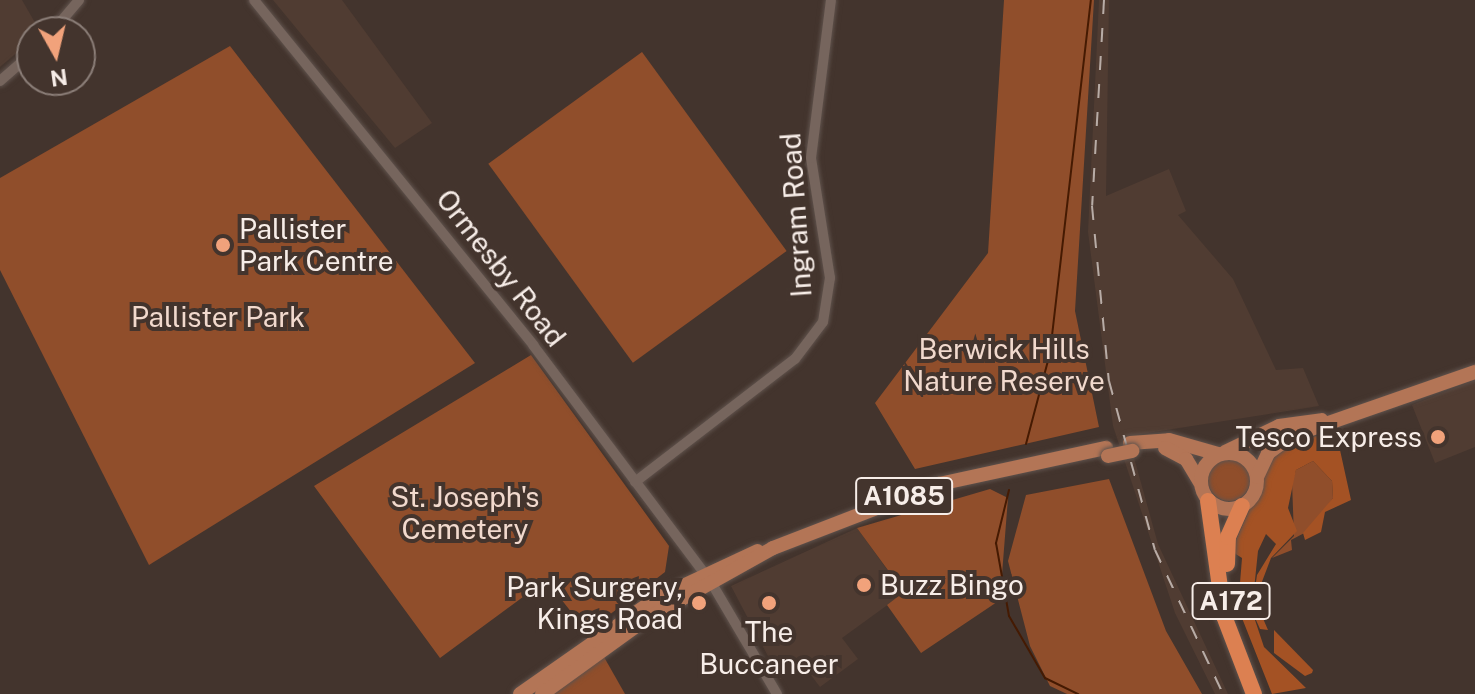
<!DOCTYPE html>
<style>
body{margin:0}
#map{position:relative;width:1475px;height:694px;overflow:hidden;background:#43342d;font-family:"Public Sans",sans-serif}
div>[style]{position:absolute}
.built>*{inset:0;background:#503c32}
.green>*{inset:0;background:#904e2b;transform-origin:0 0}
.round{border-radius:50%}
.forest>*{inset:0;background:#a45224}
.stream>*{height:2px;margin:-1px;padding:0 1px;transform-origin:1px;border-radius:1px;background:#451a02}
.roads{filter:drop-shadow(0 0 2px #5f524c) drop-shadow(0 0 2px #5f524c)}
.minor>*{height:10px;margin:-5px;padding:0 5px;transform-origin:5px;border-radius:5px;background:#76655d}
.major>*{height:14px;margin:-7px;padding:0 7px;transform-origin:7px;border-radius:7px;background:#b37556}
.major>.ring{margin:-7px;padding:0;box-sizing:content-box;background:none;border:14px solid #b37556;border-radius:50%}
.highway>*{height:16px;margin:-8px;padding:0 8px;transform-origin:8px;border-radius:8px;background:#dc8051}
.rail>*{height:2px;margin-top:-1px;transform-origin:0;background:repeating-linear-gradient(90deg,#b8aca6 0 14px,transparent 0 28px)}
.bridges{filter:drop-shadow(0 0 2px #5f524c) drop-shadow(0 0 2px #5f524c)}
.major-bridge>*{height:14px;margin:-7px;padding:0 7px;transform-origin:7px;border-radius:7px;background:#b37556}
.dots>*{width:22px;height:22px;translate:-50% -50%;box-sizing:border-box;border:4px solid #43342d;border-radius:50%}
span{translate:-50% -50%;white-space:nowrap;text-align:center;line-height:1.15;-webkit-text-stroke:8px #43342d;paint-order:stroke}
.shield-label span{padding:2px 6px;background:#43342d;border:2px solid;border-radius:6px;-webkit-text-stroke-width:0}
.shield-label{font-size:26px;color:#f7ede8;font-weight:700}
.street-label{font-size:28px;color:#f7ede8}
.poi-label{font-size:28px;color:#f7ede8}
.left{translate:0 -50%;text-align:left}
.right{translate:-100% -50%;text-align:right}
.park-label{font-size:28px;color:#f1d9cd}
.north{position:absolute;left:16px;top:16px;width:80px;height:80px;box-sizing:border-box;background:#43342d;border:2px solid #8b7e78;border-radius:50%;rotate:172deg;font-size:22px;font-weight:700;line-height:32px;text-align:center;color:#f7ede8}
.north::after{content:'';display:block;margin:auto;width:28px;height:36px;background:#f1a27b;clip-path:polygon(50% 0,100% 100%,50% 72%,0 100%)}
</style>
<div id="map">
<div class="built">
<div style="clip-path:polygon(0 0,22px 0,37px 26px,32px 40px,0 67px)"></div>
<div style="clip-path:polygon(273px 0,342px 0,432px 123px,395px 148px)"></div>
<div style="clip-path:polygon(1099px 0,1109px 0,1106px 196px,1169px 169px,1186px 211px,1178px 215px,1233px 279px,1276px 370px,1303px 368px,1319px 406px,1128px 436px,1158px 544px,1228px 694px,1215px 694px,1175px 613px,1113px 426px,1088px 232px)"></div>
<div style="clip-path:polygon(1475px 380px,1475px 447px,1435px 463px,1412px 405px)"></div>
<div style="clip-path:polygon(857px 528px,904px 593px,842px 638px,858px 659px,820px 687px,804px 666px,780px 679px,731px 586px)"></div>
</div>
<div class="green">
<div style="clip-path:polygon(1004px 0,1094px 0,1075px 311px,1099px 427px,915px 469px,875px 403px,988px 253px)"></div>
<div style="clip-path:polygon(230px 46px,475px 363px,149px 565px,0 270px,0 178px)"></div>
<div style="left:642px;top:52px;width:246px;height:190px;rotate:54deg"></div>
<div style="clip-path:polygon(531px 355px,669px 546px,665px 572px,587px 632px,546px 580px,440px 658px,314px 486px)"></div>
<div class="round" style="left:1208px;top:459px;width:42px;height:42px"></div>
<div style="clip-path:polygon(1313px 461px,1332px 481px,1333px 498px,1312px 529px,1291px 540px,1292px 550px,1272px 558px,1294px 536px,1292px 482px,1296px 470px)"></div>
<div style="clip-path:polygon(1109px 479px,1166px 631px,1202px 694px,1067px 694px,1050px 686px,1030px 646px,1008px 561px,1026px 495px)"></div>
<div style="clip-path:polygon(990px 489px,1008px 498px,1000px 600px,921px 653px,887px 605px,904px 592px,857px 528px)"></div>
<div style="clip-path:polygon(604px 657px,625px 694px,548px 694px)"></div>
</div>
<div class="forest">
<div style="clip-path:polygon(evenodd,1321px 435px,1340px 450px,1351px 500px,1325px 512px,1321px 532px,1305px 540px,1303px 533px,1333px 498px,1332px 481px,1313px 461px,1296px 470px,1288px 508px,1297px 531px,1271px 558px,1255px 600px,1268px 630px,1260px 629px,1252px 611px,1264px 647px,1306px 688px,1272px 694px,1238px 608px,1242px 558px,1231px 551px,1273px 457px,1288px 442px,1321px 435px,1266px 534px,1276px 544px,1257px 575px,1252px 609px,1258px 551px,1266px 534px)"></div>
<div style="clip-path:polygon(1274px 630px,1313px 670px,1312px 673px,1305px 676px,1274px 653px)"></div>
</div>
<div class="stream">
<div style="left:1026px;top:444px;width:94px;rotate:-75.2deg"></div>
<div style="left:1050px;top:353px;width:355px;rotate:-83.4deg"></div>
<div style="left:1009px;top:490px;width:55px;rotate:103.8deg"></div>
<div style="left:996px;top:543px;width:74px;rotate:79.9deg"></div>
<div style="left:1009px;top:616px;width:72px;rotate:59.9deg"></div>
<div style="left:1045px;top:678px;width:37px;rotate:26deg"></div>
</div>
<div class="roads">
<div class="minor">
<div style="left:254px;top:0;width:444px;rotate:51deg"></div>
<div style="left:533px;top:345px;width:296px;rotate:53.1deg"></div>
<div style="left:711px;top:582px;width:130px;rotate:59.5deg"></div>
<div style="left:52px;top:32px;width:42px;rotate:-49.8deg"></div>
<div style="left:0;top:81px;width:43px;rotate:-41.2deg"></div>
<div style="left:635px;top:482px;width:202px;rotate:-37.6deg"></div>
<div style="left:795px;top:359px;width:46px;rotate:-52.9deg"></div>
<div style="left:823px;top:322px;width:45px;rotate:-81deg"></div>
<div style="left:830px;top:278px;width:121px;rotate:-99deg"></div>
<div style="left:811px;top:158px;width:159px;rotate:-82.8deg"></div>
</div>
<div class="major">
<div style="left:1130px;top:443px;width:39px;rotate:-4deg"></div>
<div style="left:1169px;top:440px;width:51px;rotate:15.9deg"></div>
<div style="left:1165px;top:448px;width:24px;rotate:28deg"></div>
<div style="left:1186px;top:459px;width:27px;rotate:59deg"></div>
<div style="left:1225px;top:452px;width:60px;rotate:-25.7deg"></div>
<div style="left:1279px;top:426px;width:43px;rotate:-7.9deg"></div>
<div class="ring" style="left:1201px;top:453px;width:42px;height:42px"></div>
<div style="left:1257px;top:477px;width:26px;rotate:-65deg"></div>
<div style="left:1268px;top:453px;width:29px;rotate:-36deg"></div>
<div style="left:1291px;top:436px;width:195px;rotate:-19.2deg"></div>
<div style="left:520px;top:694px;width:167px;rotate:-35deg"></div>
<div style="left:657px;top:598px;width:111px;rotate:-25deg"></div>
<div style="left:542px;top:694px;width:128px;rotate:-35.8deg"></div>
<div style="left:646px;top:619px;width:145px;rotate:-29.2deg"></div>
<div style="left:773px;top:548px;width:178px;rotate:-21.1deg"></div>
<div style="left:939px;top:484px;width:171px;rotate:-12.2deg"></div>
</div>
<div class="highway">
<div style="left:1208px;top:501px;width:116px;rotate:82.1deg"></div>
<div style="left:1224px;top:616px;width:84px;rotate:69deg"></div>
<div style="left:1227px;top:564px;width:27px;rotate:-88deg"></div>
<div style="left:1228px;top:537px;width:34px;rotate:-66deg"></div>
</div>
</div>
<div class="rail">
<div style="left:1104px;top:0;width:206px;rotate:93.3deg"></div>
<div style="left:1092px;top:206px;width:176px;rotate:84.5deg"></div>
<div style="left:1109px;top:381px;width:175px;rotate:74.8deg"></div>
<div style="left:1155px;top:550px;width:159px;rotate:64.7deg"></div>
</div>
<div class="bridges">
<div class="major-bridge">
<div style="left:1108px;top:456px;width:25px;rotate:-12deg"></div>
</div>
</div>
<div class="dots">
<div style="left:223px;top:245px;background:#f1a27b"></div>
<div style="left:1438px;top:437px;background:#f1a27b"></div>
<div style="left:864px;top:585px;background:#f1a27b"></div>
<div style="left:699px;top:603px;background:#f1a27b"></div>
<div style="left:769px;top:603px;background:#f1a27b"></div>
</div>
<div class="shield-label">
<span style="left:904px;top:496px">A1085</span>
<span style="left:1231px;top:601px">A172</span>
</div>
<div class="street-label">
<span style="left:796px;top:215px;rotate:-94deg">Ingram Road</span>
<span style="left:501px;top:268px;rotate:52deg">Ormesby Road</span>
</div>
<div class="poi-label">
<span class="left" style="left:239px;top:245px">Pallister<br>Park Centre</span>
<span class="right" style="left:1422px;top:437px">Tesco Express</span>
<span class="left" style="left:880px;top:585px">Buzz Bingo</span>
<span class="right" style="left:683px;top:603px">Park Surgery,<br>Kings Road</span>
<span style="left:769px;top:648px">The<br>Buccaneer</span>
</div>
<div class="park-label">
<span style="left:218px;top:317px">Pallister Park</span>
<span style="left:1004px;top:365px">Berwick Hills<br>Nature Reserve</span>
<span style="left:465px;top:513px">St. Joseph's<br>Cemetery</span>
</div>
<div class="north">N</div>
</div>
